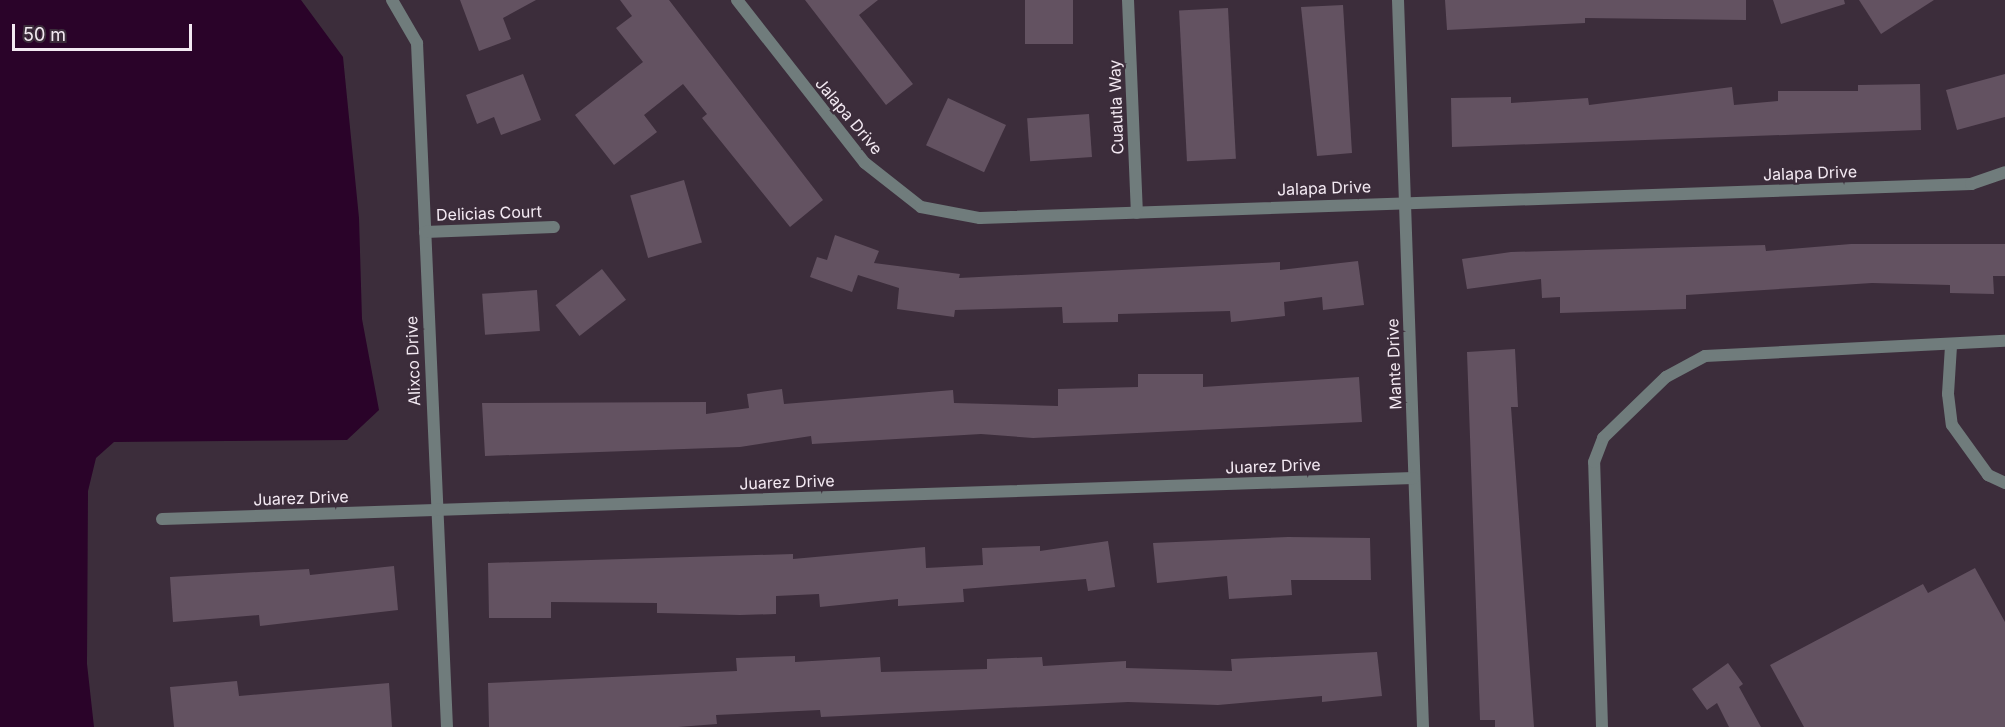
<!DOCTYPE html>
<style>
body{margin:0}
#map{position:relative;width:2005px;height:727px;overflow:hidden;background:#3c2d3b;font-family:Inter,sans-serif}
div>[style]{position:absolute}
.water>*{inset:0;background:#2a0329}
.building>*{inset:0;background:#635261;transform-origin:0 0}
.minor>*{height:12px;margin:-6px;padding:0 6px;transform-origin:6px;border-radius:6px;background:#707c7c}
span{translate:-50% -50%;white-space:nowrap;text-align:center;line-height:1.15;-webkit-text-stroke:4.5px #3c2d3b;paint-order:stroke}
.street-label{font-size:16px;color:#f3e9f2}
.scale{position:absolute;left:12px;top:24px;width:180px;height:27px;box-sizing:border-box;border:3px solid #f3e9f2;border-top:0;padding-left:8px;font-size:18px;line-height:21px;white-space:nowrap;color:#f3e9f2;-webkit-text-stroke:4px #3c2d3b;paint-order:stroke}
</style>
<div id="map">
<div class="water">
<div style="clip-path:polygon(0 0,301px 0,343px 57px,359px 218px,362px 319px,379px 410px,347px 440px,114px 442px,96px 458px,88px 491px,87px 664px,94px 727px,0 727px)"></div>
</div>
<div class="building">
<div style="clip-path:polygon(460px 0,536px 0,503px 18px,511px 39px,479px 51px)"></div>
<div style="clip-path:polygon(620px 0,669px 0,823px 200px,790px 227px,702px 118px,707px 114px,683px 84px,644px 115px,657px 132px,614px 165px,575px 115px,643px 62px,616px 28px,632px 16px)"></div>
<div style="clip-path:polygon(805px 0,878px 0,859px 15px,913px 84px,886px 105px)"></div>
<div style="left:1025px;top:0;width:48px;height:44px"></div>
<div style="clip-path:polygon(1445px 0,1746px 0,1746px 20px,1585px 18px,1585px 23px,1447px 30px)"></div>
<div style="clip-path:polygon(1773px 0,1844px 0,1845px 4px,1781px 24px)"></div>
<div style="clip-path:polygon(1859px 0,1934px 0,1881px 34px)"></div>
<div style="clip-path:polygon(1343px 5px,1352px 153px,1317px 156px,1301px 7px)"></div>
<div style="left:1228px;top:8px;width:151px;height:49px;rotate:87deg"></div>
<div style="clip-path:polygon(523px 74px,541px 120px,501px 135px,494px 117px,477px 124px,466px 95px)"></div>
<div style="clip-path:polygon(2005px 74px,2005px 117px,1957px 130px,1946px 90px)"></div>
<div style="clip-path:polygon(1920px 84px,1921px 130px,1452px 147px,1451px 98px,1511px 97px,1511px 103px,1588px 98px,1589px 105px,1732px 87px,1734px 105px,1778px 101px,1778px 91px,1858px 91px,1858px 85px)"></div>
<div style="left:948px;top:98px;width:64px;height:52px;rotate:25deg"></div>
<div style="left:1089px;top:114px;width:43px;height:62px;rotate:86deg"></div>
<div style="left:684px;top:180px;width:65px;height:56px;rotate:74deg"></div>
<div style="clip-path:polygon(835px 235px,879px 251px,874px 263px,960px 274px,959px 278px,1280px 262px,1280px 270px,1358px 261px,1364px 305px,1323px 310px,1322px 297px,1284px 302px,1285px 316px,1231px 322px,1230px 311px,1118px 314px,1118px 322px,1063px 323px,1062px 307px,955px 310px,954px 317px,897px 309px,899px 288px,858px 275px,852px 292px,810px 277px,817px 257px,827px 260px)"></div>
<div style="clip-path:polygon(1851px 244px,2005px 244px,2005px 276px,1993px 276px,1994px 294px,1950px 293px,1950px 285px,1872px 283px,1686px 295px,1686px 309px,1560px 313px,1560px 297px,1542px 298px,1541px 279px,1467px 289px,1462px 259px,1511px 252px,1765px 245px,1766px 251px)"></div>
<div style="left:602px;top:269px;width:39px;height:59px;rotate:52deg"></div>
<div style="left:537px;top:290px;width:41px;height:55px;rotate:86deg"></div>
<div style="clip-path:polygon(1515px 349px,1518px 407px,1511px 407px,1534px 727px,1495px 727px,1495px 720px,1480px 720px,1467px 352px)"></div>
<div style="clip-path:polygon(1138px 374px,1203px 374px,1203px 387px,1359px 377px,1362px 422px,1033px 438px,981px 434px,812px 444px,811px 436px,740px 447px,485px 456px,482px 403px,706px 402px,706px 414px,749px 408px,747px 394px,782px 389px,784px 404px,953px 390px,954px 403px,1058px 406px,1058px 389px,1138px 387px)"></div>
<div style="clip-path:polygon(1288px 537px,1370px 538px,1371px 580px,1291px 580px,1292px 595px,1229px 599px,1227px 576px,1157px 583px,1153px 543px)"></div>
<div style="clip-path:polygon(1108px 541px,1115px 587px,1088px 591px,1086px 579px,963px 589px,964px 602px,898px 606px,898px 599px,820px 607px,819px 594px,776px 596px,776px 614px,740px 615px,657px 613px,657px 603px,551px 602px,551px 618px,489px 618px,488px 563px,793px 554px,793px 559px,925px 547px,926px 568px,983px 565px,982px 548px,1040px 546px,1040px 551px)"></div>
<div style="clip-path:polygon(394px 566px,398px 610px,260px 626px,259px 615px,173px 622px,170px 577px,309px 569px,310px 575px)"></div>
<div style="clip-path:polygon(1975px 568px,2005px 622px,2005px 727px,1804px 727px,1770px 665px,1923px 584px,1928px 593px)"></div>
<div style="clip-path:polygon(1377px 652px,1382px 696px,1322px 702px,1322px 696px,1218px 705px,1128px 702px,821px 717px,820px 710px,716px 715px,717px 724px,678px 727px,489px 727px,488px 683px,737px 671px,736px 658px,795px 656px,795px 662px,880px 657px,881px 672px,987px 669px,987px 659px,1042px 657px,1043px 666px,1126px 661px,1126px 668px,1232px 671px,1231px 659px)"></div>
<div style="clip-path:polygon(1728px 663px,1743px 684px,1739px 687px,1761px 727px,1729px 727px,1717px 703px,1707px 710px,1692px 689px)"></div>
<div style="clip-path:polygon(237px 681px,239px 696px,389px 683px,392px 727px,174px 727px,170px 687px)"></div>
</div>
<div class="minor">
<div style="left:392px;top:0;width:50px;rotate:59.8deg"></div>
<div style="left:417px;top:43px;width:685px;rotate:87.49deg"></div>
<div style="left:737px;top:0;width:207px;rotate:51.9deg"></div>
<div style="left:865px;top:163px;width:71px;rotate:38.2deg"></div>
<div style="left:921px;top:207px;width:60px;rotate:10.6deg"></div>
<div style="left:980px;top:218px;width:992px;rotate:-1.96deg"></div>
<div style="left:1971px;top:184px;width:36px;rotate:-19deg"></div>
<div style="left:1128px;top:0;width:213px;rotate:87.6deg"></div>
<div style="left:1398px;top:0;width:727px;rotate:88.03deg"></div>
<div style="left:425px;top:232px;width:129px;rotate:-2.2deg"></div>
<div style="left:1951px;top:346px;width:48px;rotate:93.6deg"></div>
<div style="left:1948px;top:394px;width:31px;rotate:83deg"></div>
<div style="left:1952px;top:425px;width:62px;rotate:54.2deg"></div>
<div style="left:1988px;top:475px;width:19px;rotate:25deg"></div>
<div style="left:162px;top:519px;width:1252px;rotate:-1.88deg"></div>
<div style="left:1602px;top:727px;width:265px;rotate:-91.7deg"></div>
<div style="left:1594px;top:462px;width:26px;rotate:-69deg"></div>
<div style="left:1603px;top:438px;width:88px;rotate:-44.1deg"></div>
<div style="left:1666px;top:377px;width:44px;rotate:-28.3deg"></div>
<div style="left:1705px;top:356px;width:300px;rotate:-2.9deg"></div>
</div>
<div class="street-label">
<span style="left:1116px;top:107px;rotate:-92deg">Cuautla Way</span>
<span style="left:849px;top:116px;rotate:50deg">Jalapa Drive</span>
<span style="left:1810px;top:173px;rotate:-2deg">Jalapa Drive</span>
<span style="left:1324px;top:188px;rotate:-2deg">Jalapa Drive</span>
<span style="left:489px;top:213px;rotate:-2deg">Delicias Court</span>
<span style="left:413px;top:361px;rotate:-92deg">Alixco Drive</span>
<span style="left:1394px;top:364px;rotate:-92deg">Mante Drive</span>
<span style="left:1273px;top:466px;rotate:-2deg">Juarez Drive</span>
<span style="left:787px;top:482px;rotate:-2deg">Juarez Drive</span>
<span style="left:301px;top:498px;rotate:-2deg">Juarez Drive</span>
</div>
<div class="scale">50 m</div>
</div>
